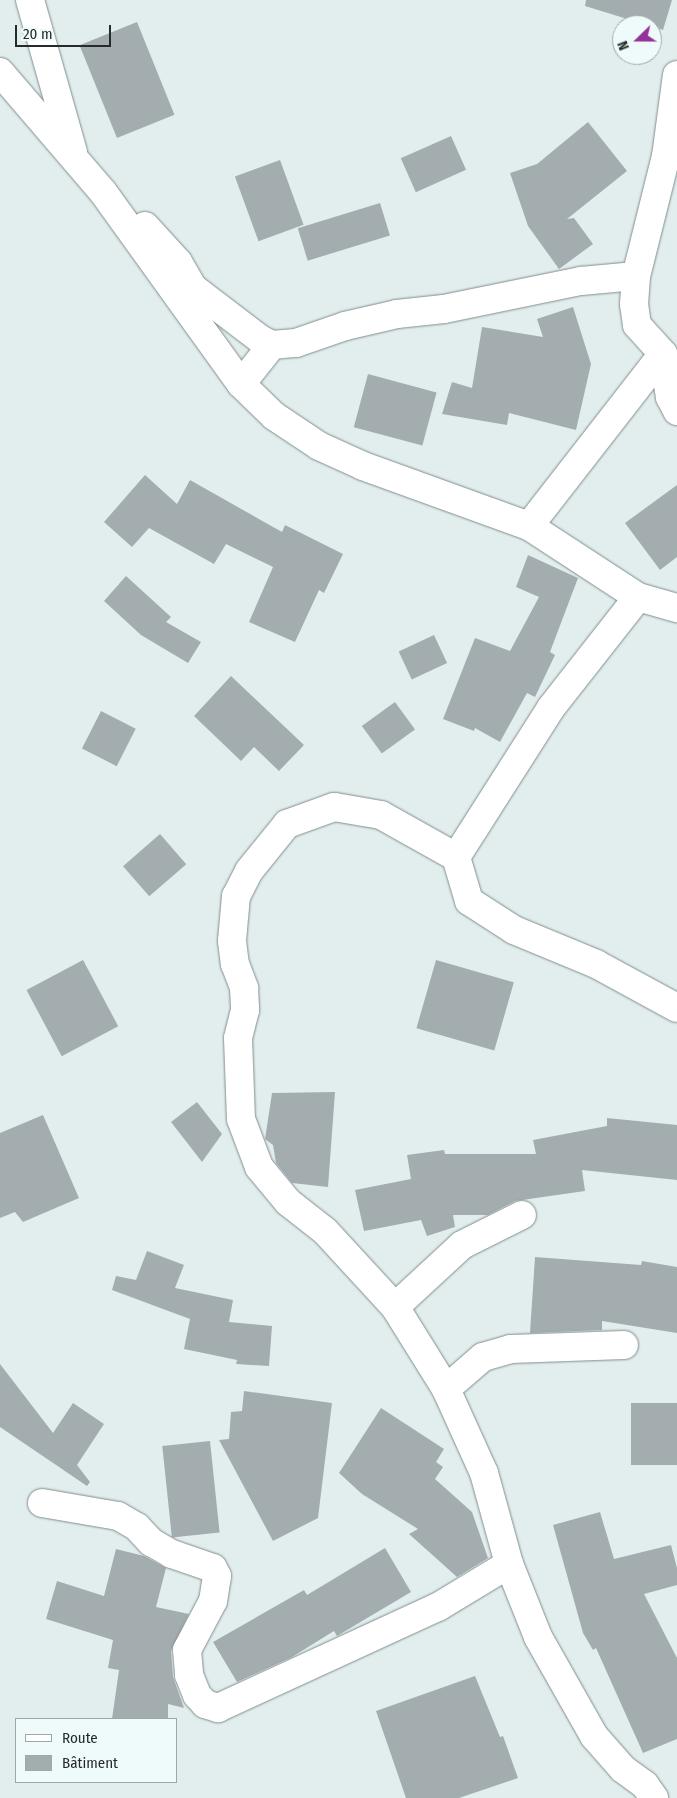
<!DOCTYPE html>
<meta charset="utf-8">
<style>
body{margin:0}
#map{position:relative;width:677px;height:1798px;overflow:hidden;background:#e2eeee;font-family:"Fira Sans Condensed",sans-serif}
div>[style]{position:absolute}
.building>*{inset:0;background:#a3adb0;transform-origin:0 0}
.roads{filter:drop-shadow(0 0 1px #828d8d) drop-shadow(0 0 1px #828d8d)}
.street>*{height:28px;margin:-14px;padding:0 14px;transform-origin:14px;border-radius:14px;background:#fff}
span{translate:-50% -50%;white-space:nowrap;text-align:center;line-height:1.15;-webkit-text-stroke:4px #effbfb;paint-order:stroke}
.legend{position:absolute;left:15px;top:1718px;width:162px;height:65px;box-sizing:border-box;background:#effbfb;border:1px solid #9fa7a7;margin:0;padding:6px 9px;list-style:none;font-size:15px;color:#262a2a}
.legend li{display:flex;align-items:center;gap:10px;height:25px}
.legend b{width:25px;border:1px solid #9fa7a7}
.north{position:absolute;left:612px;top:15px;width:50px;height:50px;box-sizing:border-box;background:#effbfb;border:1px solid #9fa7a7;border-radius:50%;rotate:248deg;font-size:14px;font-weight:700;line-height:20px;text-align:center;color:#262a2a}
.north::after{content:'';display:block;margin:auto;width:18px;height:22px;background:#93329a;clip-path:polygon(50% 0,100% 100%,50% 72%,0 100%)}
.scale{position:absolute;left:15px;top:25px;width:96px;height:22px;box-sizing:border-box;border:2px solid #262a2a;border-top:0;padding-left:6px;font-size:15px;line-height:18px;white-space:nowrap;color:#262a2a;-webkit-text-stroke:4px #effbfb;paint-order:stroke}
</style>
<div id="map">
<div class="building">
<div style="clip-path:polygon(586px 0,672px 0,663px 30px,585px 6px)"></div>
<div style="left:137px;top:22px;width:100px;height:62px;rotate:68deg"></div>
<div style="clip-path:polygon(588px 122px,627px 171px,567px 219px,574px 218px,593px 244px,559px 269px,528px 226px,510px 173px,537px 164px)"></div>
<div style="left:451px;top:136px;width:37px;height:55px;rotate:66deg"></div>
<div style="left:280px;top:160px;width:69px;height:48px;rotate:70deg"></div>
<div style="left:380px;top:203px;width:34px;height:86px;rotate:73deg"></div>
<div style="clip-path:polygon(573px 307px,591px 364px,576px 430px,509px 413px,507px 425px,442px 414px,452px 382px,472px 388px,482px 327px,543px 337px,537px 319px)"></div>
<div style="left:368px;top:374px;width:71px;height:55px;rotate:15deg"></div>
<div style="clip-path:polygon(145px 475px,177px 504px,190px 480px,282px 532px,285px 525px,343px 554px,324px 593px,319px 590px,295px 642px,249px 622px,273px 567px,226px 544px,214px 564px,149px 528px,132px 547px,104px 522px)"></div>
<div style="clip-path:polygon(677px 485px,677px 557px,660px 570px,625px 523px)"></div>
<div style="clip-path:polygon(528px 555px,578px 578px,550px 652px,555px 655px,535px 697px,527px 693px,500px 742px,475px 728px,474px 731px,443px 719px,475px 638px,510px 651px,539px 597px,516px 587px)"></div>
<div style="clip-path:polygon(126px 576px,171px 617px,166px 622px,201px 642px,188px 663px,141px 635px,104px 601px)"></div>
<div style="left:434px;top:635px;width:31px;height:39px;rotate:65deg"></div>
<div style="clip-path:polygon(231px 676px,304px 745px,279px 771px,254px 747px,241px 761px,194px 716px)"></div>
<div style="left:395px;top:702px;width:34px;height:41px;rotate:54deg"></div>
<div style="left:101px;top:711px;width:39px;height:42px;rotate:27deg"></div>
<div style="left:160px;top:834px;width:40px;height:49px;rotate:49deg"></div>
<div style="left:83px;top:960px;width:75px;height:64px;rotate:62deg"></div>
<div style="left:436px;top:960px;width:81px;height:71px;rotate:16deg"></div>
<div style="clip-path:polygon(335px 1092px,328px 1187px,292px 1183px,276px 1163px,273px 1145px,265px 1139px,272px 1093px)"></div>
<div style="clip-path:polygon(197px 1102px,222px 1134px,202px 1162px,171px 1122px)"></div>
<div style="clip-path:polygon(43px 1115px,79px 1198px,23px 1222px,15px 1212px,0 1218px,0 1133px)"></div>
<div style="clip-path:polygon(607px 1118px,677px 1125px,677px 1180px,582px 1170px,585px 1191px,515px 1201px,488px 1215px,453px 1215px,455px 1227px,427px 1236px,421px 1220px,364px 1231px,355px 1190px,411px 1179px,407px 1155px,444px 1150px,445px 1154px,536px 1154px,533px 1140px,607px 1126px)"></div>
<div style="clip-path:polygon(147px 1251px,184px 1265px,175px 1288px,233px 1300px,229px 1322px,272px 1326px,269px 1366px,236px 1364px,237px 1360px,184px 1349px,190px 1319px,112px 1290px,116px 1276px,136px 1280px)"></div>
<div style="clip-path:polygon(535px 1257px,641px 1265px,642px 1261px,677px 1267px,677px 1333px,602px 1321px,602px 1330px,530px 1333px)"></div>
<div style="clip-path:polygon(0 1364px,53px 1433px,73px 1403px,104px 1424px,77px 1465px,90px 1482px,87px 1486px,0 1427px)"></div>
<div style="clip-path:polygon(244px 1391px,332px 1403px,318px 1518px,273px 1541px,219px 1440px,229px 1439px,231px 1412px,242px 1411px)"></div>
<div style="left:631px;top:1403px;width:46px;height:62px"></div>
<div style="clip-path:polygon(381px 1408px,444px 1449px,436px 1462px,443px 1467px,435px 1479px,472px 1512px,488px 1558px,457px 1577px,409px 1534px,418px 1529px,362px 1494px,339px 1473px)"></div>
<div style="left:210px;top:1441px;width:92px;height:48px;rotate:84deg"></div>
<div style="clip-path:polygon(600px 1512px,614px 1559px,671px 1545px,677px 1568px,677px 1585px,644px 1594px,677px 1658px,677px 1739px,643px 1753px,596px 1648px,593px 1650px,583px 1633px,553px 1525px)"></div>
<div style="clip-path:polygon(385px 1548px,411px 1592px,337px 1636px,334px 1631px,292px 1657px,237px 1682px,213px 1642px,304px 1590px,307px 1595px)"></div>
<div style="clip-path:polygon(116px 1549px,144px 1556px,166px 1568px,156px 1607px,189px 1614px,171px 1651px,173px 1677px,184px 1708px,168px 1704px,168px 1719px,112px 1719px,119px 1670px,108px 1668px,113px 1640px,46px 1619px,57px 1581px,104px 1596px)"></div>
<div style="clip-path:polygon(475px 1676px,500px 1737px,503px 1736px,518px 1778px,459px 1798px,406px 1798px,376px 1711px)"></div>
</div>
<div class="roads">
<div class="street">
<div style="left:30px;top:0;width:158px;rotate:74.2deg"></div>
<div style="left:0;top:72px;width:158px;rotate:49.4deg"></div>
<div style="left:103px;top:192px;width:236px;rotate:54.3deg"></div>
<div style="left:241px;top:384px;width:46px;rotate:44.1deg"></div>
<div style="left:274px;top:416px;width:54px;rotate:33.7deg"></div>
<div style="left:319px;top:446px;width:48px;rotate:24.4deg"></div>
<div style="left:363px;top:466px;width:177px;rotate:19.9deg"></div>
<div style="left:529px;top:526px;width:130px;rotate:33.1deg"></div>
<div style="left:638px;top:597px;width:41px;rotate:15.8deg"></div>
<div style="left:677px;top:75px;width:82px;rotate:97.7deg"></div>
<div style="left:666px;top:156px;width:124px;rotate:104deg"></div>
<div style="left:636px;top:276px;width:28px;rotate:94deg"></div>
<div style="left:634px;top:304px;width:21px;rotate:82deg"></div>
<div style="left:637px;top:325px;width:39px;rotate:48deg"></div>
<div style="left:663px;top:354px;width:44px;rotate:80.8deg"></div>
<div style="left:670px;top:397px;width:16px;rotate:63deg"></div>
<div style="left:145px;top:226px;width:49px;rotate:47.5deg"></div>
<div style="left:178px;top:262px;width:30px;rotate:60deg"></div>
<div style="left:193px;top:288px;width:84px;rotate:37.3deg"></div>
<div style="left:260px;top:339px;width:13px;rotate:27deg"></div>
<div style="left:272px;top:345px;width:24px;rotate:-5deg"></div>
<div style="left:296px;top:343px;width:52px;rotate:-19.1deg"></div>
<div style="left:345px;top:326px;width:53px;rotate:-13deg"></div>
<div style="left:397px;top:314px;width:47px;rotate:-6.1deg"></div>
<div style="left:444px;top:309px;width:140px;rotate:-11.6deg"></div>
<div style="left:581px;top:281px;width:55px;rotate:-5.2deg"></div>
<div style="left:241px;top:384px;width:50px;rotate:-51.5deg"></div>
<div style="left:529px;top:526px;width:218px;rotate:-52.1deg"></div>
<div style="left:638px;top:597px;width:141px;rotate:128.1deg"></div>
<div style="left:551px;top:708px;width:177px;rotate:122.5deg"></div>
<div style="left:456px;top:857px;width:46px;rotate:73.5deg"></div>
<div style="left:469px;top:901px;width:54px;rotate:32.8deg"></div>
<div style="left:514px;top:930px;width:89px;rotate:22.5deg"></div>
<div style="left:596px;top:964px;width:92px;rotate:28.5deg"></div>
<div style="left:456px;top:857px;width:86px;rotate:-150.8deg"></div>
<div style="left:381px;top:815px;width:48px;rotate:-170.3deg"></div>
<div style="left:334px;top:807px;width:50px;rotate:160.1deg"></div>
<div style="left:287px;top:824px;width:60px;rotate:129deg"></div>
<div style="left:249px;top:871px;width:28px;rotate:117deg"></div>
<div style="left:236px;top:896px;width:45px;rotate:95.1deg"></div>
<div style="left:232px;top:941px;width:23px;rotate:83deg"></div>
<div style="left:235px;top:964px;width:26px;rotate:69deg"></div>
<div style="left:244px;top:988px;width:22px;rotate:87deg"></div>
<div style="left:245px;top:1010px;width:29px;rotate:104deg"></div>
<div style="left:238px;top:1038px;width:81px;rotate:87.9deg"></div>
<div style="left:241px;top:1119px;width:51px;rotate:69.4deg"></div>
<div style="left:259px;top:1167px;width:45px;rotate:50.4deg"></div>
<div style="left:288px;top:1202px;width:47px;rotate:38.1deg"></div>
<div style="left:325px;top:1231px;width:103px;rotate:47.4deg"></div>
<div style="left:395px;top:1307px;width:97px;rotate:58.1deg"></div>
<div style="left:446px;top:1389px;width:92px;rotate:65.7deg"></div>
<div style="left:484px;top:1473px;width:94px;rotate:74.6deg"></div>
<div style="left:509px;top:1564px;width:79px;rotate:68.3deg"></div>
<div style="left:538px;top:1637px;width:114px;rotate:60.5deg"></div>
<div style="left:594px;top:1736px;width:44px;rotate:48.7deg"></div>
<div style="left:623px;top:1769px;width:27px;rotate:36deg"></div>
<div style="left:645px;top:1785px;width:16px;rotate:55deg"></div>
<div style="left:395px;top:1307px;width:91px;rotate:-42.8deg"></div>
<div style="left:462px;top:1245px;width:67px;rotate:-26.6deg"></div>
<div style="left:446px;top:1389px;width:49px;rotate:-40.9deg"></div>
<div style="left:483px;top:1357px;width:29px;rotate:-16deg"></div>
<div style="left:511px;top:1349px;width:113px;rotate:-2deg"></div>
<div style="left:42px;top:1503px;width:77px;rotate:9.7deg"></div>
<div style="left:118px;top:1516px;width:22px;rotate:30deg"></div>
<div style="left:137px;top:1527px;width:21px;rotate:47deg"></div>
<div style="left:151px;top:1542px;width:24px;rotate:30deg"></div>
<div style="left:172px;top:1554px;width:43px;rotate:18.9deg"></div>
<div style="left:213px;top:1568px;width:9px;rotate:63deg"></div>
<div style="left:217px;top:1576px;width:25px;rotate:99deg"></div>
<div style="left:213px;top:1601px;width:55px;rotate:118deg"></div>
<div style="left:187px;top:1650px;width:25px;rotate:85deg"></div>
<div style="left:189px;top:1675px;width:22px;rotate:68deg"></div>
<div style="left:197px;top:1695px;width:12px;rotate:48deg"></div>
<div style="left:205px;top:1704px;width:14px;rotate:17deg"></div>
<div style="left:218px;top:1708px;width:242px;rotate:-24.7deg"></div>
<div style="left:438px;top:1607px;width:83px;rotate:-31.2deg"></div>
</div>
</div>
<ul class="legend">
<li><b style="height:6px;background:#fff"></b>Route</li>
<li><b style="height:14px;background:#a3adb0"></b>Bâtiment</li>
</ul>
<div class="north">N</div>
<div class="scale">20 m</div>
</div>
